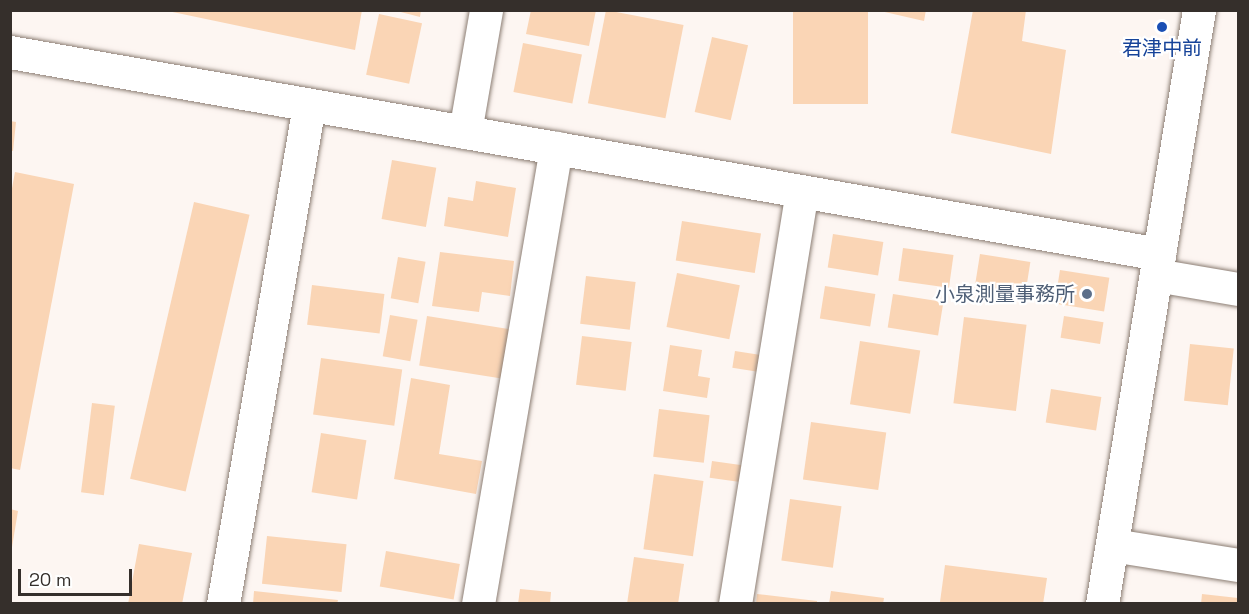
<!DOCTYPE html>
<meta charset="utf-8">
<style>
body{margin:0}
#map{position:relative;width:1249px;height:614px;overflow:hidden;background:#fdf6f2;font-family:"Space Grotesk","Noto Sans JP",sans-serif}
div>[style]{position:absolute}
.building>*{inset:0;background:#fad5b5;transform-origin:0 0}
.roads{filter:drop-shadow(0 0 2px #8c7e74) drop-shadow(0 0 2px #8c7e74)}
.minor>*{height:33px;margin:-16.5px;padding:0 16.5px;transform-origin:16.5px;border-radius:16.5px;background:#fff}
.dots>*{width:16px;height:16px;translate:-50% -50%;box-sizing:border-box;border:3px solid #fff;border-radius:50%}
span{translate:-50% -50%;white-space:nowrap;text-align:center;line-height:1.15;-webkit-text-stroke:4.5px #fff;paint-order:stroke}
.transit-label{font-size:20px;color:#164399}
.service-label{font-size:20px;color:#4e5e75}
.right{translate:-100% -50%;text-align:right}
.frame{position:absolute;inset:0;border:12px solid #352f2b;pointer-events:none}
.scale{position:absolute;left:18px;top:569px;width:114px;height:27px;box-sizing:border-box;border:3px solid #352f2b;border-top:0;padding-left:8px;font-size:18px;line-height:21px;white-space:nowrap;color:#352f2b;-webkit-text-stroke:4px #fff;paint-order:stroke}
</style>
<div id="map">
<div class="building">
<div style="clip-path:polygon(163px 10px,362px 10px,355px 50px)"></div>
<div style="clip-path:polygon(393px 10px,421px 10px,420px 17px)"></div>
<div style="clip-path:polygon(531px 10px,596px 10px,589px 46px,526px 34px)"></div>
<div style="left:606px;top:10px;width:79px;height:95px;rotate:11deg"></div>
<div style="left:793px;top:10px;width:75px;height:94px"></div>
<div style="clip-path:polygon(876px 10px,926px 10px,924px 21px)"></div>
<div style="clip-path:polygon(973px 10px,1026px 10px,1022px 41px,1066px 50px,1051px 154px,951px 133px)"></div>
<div style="left:379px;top:14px;width:44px;height:62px;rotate:12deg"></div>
<div style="left:712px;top:37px;width:37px;height:77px;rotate:13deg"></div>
<div style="left:523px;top:43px;width:60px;height:50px;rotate:11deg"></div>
<div style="clip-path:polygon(10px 121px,16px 122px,13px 151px,10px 150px)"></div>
<div style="left:392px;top:160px;width:45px;height:60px;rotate:10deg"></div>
<div style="clip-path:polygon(15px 172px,74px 184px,20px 470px,10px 468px,10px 199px)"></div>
<div style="clip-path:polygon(476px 181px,516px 188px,508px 237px,444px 226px,448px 197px,473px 201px)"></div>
<div style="left:194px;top:202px;width:57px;height:284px;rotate:13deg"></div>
<div style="left:682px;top:221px;width:80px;height:40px;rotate:9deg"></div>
<div style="left:833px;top:234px;width:51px;height:34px;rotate:9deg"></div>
<div style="left:903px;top:248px;width:51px;height:33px;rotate:8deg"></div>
<div style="clip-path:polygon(440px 252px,514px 261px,510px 296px,482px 292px,479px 312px,432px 306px)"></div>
<div style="left:980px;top:254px;width:51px;height:34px;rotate:9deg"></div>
<div style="left:398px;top:257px;width:28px;height:42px;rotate:10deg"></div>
<div style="left:1060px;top:270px;width:50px;height:34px;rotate:9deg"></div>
<div style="left:677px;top:273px;width:64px;height:55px;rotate:11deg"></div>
<div style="left:586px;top:276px;width:50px;height:48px;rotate:7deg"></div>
<div style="left:312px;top:285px;width:73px;height:40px;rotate:7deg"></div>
<div style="left:825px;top:286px;width:51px;height:33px;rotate:9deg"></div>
<div style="left:893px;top:294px;width:51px;height:34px;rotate:9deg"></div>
<div style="left:390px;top:315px;width:28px;height:42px;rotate:10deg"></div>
<div style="left:427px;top:316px;width:85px;height:50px;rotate:9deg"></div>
<div style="left:1064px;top:316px;width:40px;height:22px;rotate:9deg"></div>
<div style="left:964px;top:317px;width:63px;height:87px;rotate:7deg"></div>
<div style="left:582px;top:336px;width:50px;height:49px;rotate:7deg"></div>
<div style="left:860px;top:341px;width:61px;height:64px;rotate:9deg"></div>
<div style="left:1190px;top:344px;width:44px;height:57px;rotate:6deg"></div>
<div style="clip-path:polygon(670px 345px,702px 350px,698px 376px,710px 378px,707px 398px,663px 391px)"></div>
<div style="left:735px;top:351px;width:36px;height:17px;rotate:9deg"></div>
<div style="left:321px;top:358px;width:82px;height:57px;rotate:8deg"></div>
<div style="clip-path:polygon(411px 378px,450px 385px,439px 454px,482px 461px,476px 494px,394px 479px)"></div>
<div style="left:1051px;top:389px;width:51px;height:34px;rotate:9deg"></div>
<div style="left:92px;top:403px;width:23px;height:90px;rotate:7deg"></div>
<div style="left:659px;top:409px;width:51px;height:48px;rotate:7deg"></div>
<div style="left:811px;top:422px;width:76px;height:58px;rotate:8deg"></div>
<div style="left:321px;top:433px;width:46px;height:60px;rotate:9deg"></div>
<div style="left:712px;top:461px;width:36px;height:17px;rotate:8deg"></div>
<div style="left:654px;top:474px;width:50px;height:76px;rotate:8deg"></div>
<div style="left:790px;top:499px;width:52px;height:62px;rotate:8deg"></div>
<div style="clip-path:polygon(10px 509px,18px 511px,12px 547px,10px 547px)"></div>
<div style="left:267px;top:536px;width:80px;height:48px;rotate:6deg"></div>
<div style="clip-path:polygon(139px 544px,192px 553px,182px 604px,128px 604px)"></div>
<div style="left:386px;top:551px;width:75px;height:36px;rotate:10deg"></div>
<div style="clip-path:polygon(634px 557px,684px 564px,678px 604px,627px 604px)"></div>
<div style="clip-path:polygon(945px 565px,1047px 578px,1043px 604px,940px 602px)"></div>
<div style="clip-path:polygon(520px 589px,551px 592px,550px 604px,518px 604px)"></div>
<div style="clip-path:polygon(254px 591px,338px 600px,337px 604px,253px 604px)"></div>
<div style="clip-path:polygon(831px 591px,884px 598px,883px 604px,829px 604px)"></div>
<div style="clip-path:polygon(757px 594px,817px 601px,817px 604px,756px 604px)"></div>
<div style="clip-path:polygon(1202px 594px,1238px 598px,1238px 604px,1201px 604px)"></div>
</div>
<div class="roads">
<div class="minor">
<div style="left:10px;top:52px;width:1167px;rotate:9.97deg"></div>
<div style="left:465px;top:132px;width:124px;rotate:-80.2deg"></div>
<div style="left:1156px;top:275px;width:83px;rotate:9.7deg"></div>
<div style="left:1112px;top:545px;width:128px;rotate:9deg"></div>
<div style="left:223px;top:604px;width:506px;rotate:-80.22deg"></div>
<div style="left:478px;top:604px;width:463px;rotate:-80.3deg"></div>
<div style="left:735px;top:604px;width:417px;rotate:-80.8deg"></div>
<div style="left:1102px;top:604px;width:602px;rotate:-80.73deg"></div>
</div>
</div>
<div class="dots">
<div style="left:1162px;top:27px;background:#1a4fb4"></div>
<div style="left:1087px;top:294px;background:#5c6f8a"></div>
</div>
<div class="transit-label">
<span style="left:1162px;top:48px">君津中前</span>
</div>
<div class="service-label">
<span class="right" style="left:1075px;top:294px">小泉測量事務所</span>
</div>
<div class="frame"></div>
<div class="scale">20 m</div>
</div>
